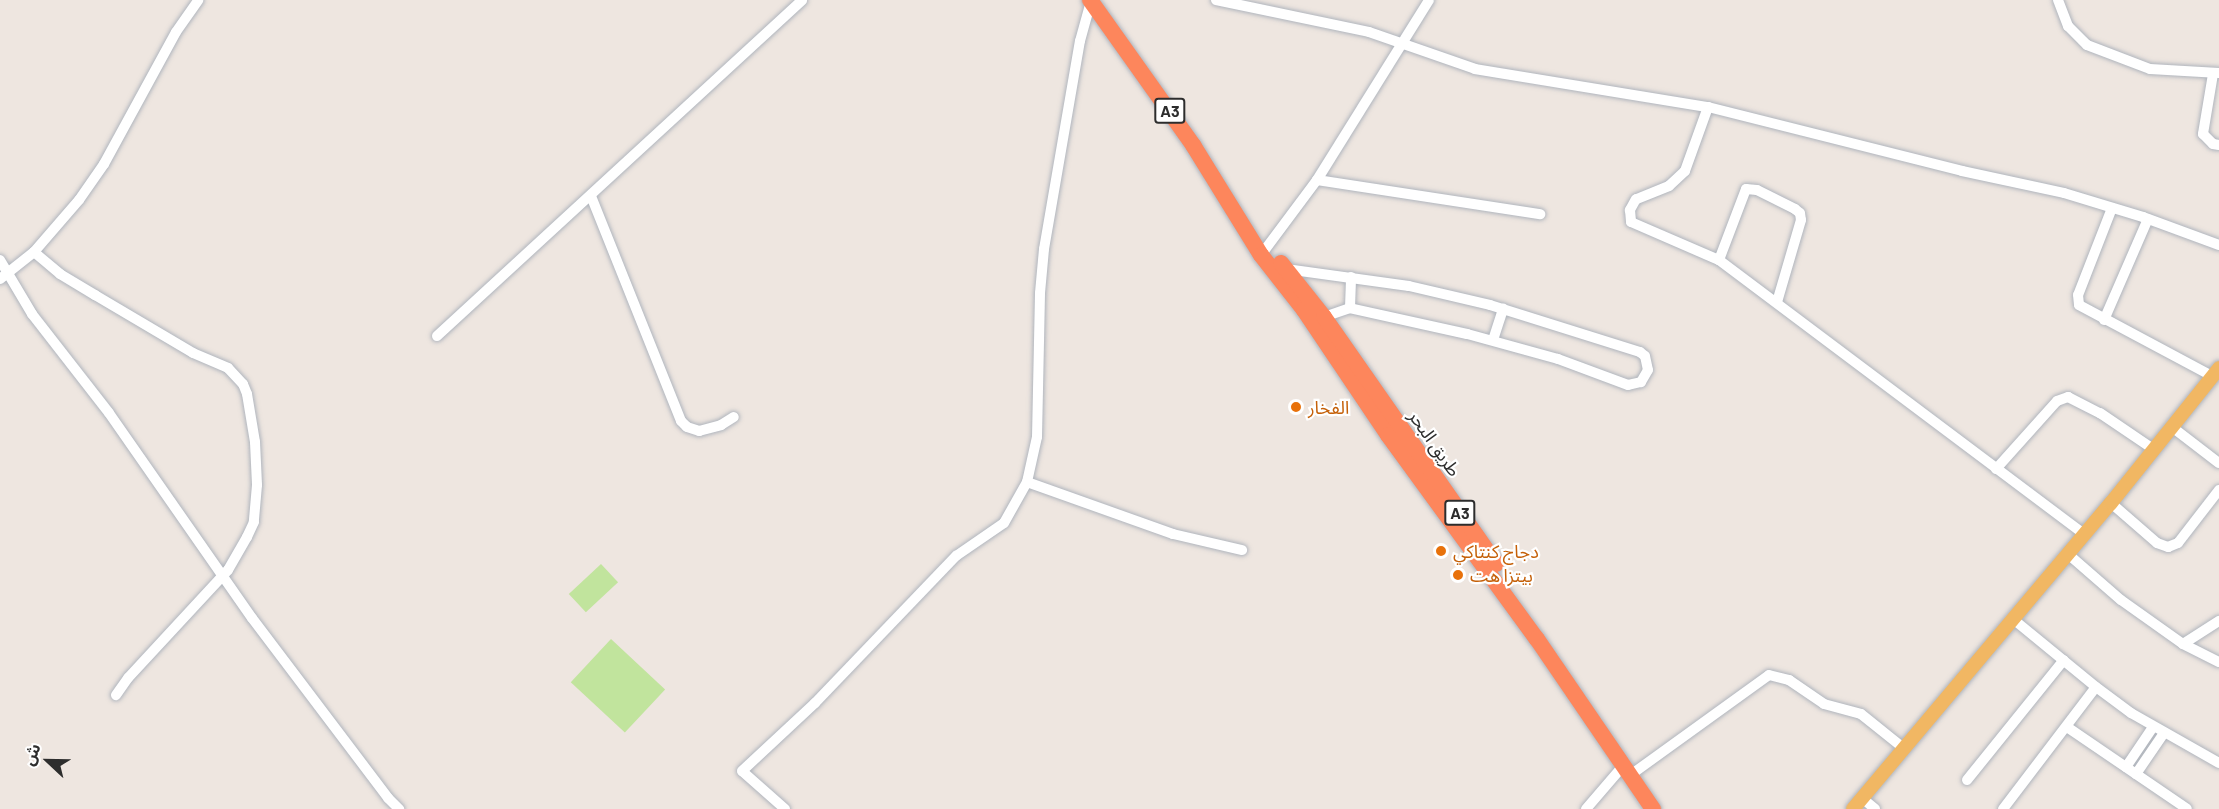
<!DOCTYPE html>
<meta charset="utf-8">
<style>
body{margin:0}
#map{position:relative;width:2219px;height:809px;overflow:hidden;background:#eee6e0;font-family:Barlow,"Noto Sans Arabic",sans-serif}
div>[style]{position:absolute}
.green>*{inset:0;background:#c1e49d;transform-origin:0 0}
.roads{filter:drop-shadow(0 0 2px #b0b5bd) drop-shadow(0 0 2px #b0b5bd)}
.minor>*{height:10px;margin:-5px;padding:0 5px;transform-origin:5px;border-radius:5px;background:#fff}
.major>*{height:14px;margin:-7px;padding:0 7px;transform-origin:7px;border-radius:7px;background:#f1b763}
.highway>*{height:16px;margin:-8px;padding:0 8px;transform-origin:8px;border-radius:8px;background:#fd865c}
.dots>*{width:16px;height:16px;translate:-50% -50%;box-sizing:border-box;border:3px solid #fff;border-radius:50%}
span{translate:-50% -50%;white-space:nowrap;text-align:center;line-height:1.15;-webkit-text-stroke:4.5px #fff;paint-order:stroke}
.shield-label span{padding:2px 4px;background:#fff;border:2px solid;border-radius:4px;-webkit-text-stroke-width:0}
.shield-label{font-size:16px;color:#2d2d2d;font-weight:700}
.food-label{font-size:18px;color:#c56008}
.left{translate:0 -50%;text-align:left}
.street-label{font-size:18px;color:#2d2d2d}
.north{position:absolute;left:18px;top:731px;width:60px;height:60px;-webkit-text-stroke:4px #fff;paint-order:stroke;rotate:292deg;font-size:16px;font-weight:700;line-height:24px;text-align:center;color:#2d2d2d}
.north::after{content:'';display:block;margin:auto;width:21px;height:27px;background:#2d2d2d;clip-path:polygon(50% 0,100% 100%,50% 72%,0 100%)}
</style>
<div id="map">
<div class="green">
<div style="left:601px;top:564px;width:25px;height:44px;rotate:47deg"></div>
<div style="left:611px;top:639px;width:74px;height:59px;rotate:43deg"></div>
</div>
<div class="roads">
<div class="minor">
<div style="left:1216px;top:0;width:156px;rotate:11.8deg"></div>
<div style="left:1369px;top:32px;width:112px;rotate:19.2deg"></div>
<div style="left:1475px;top:69px;width:236px;rotate:9.3deg"></div>
<div style="left:1708px;top:107px;width:262px;rotate:14.1deg"></div>
<div style="left:1962px;top:171px;width:104px;rotate:12.2deg"></div>
<div style="left:2064px;top:193px;width:83px;rotate:16.9deg"></div>
<div style="left:2143px;top:217px;width:81px;rotate:20.2deg"></div>
<div style="left:2058px;top:0;width:28px;rotate:69deg"></div>
<div style="left:2068px;top:26px;width:27px;rotate:45deg"></div>
<div style="left:2087px;top:45px;width:67px;rotate:20.9deg"></div>
<div style="left:2150px;top:69px;width:69px;rotate:3.3deg"></div>
<div style="left:2213px;top:74px;width:61px;rotate:99.5deg"></div>
<div style="left:2203px;top:134px;width:14px;rotate:45deg"></div>
<div style="left:2213px;top:144px;width:6px;rotate:9deg"></div>
<div style="left:1708px;top:107px;width:68px;rotate:109.8deg"></div>
<div style="left:1685px;top:171px;width:22px;rotate:137deg"></div>
<div style="left:1669px;top:186px;width:35px;rotate:158deg"></div>
<div style="left:1636px;top:199px;width:13px;rotate:119deg"></div>
<div style="left:1630px;top:210px;width:12px;rotate:85deg"></div>
<div style="left:1631px;top:222px;width:96px;rotate:23.4deg"></div>
<div style="left:1719px;top:260px;width:458px;rotate:36.9deg"></div>
<div style="left:1317px;top:180px;width:226px;rotate:8.7deg"></div>
<div style="left:591px;top:196px;width:242px;rotate:68.2deg"></div>
<div style="left:681px;top:421px;width:8px;rotate:45deg"></div>
<div style="left:687px;top:427px;width:13px;rotate:18deg"></div>
<div style="left:699px;top:431px;width:23px;rotate:-15deg"></div>
<div style="left:721px;top:425px;width:15px;rotate:-32deg"></div>
<div style="left:2112px;top:208px;width:93px;rotate:111.3deg"></div>
<div style="left:2078px;top:295px;width:10px;rotate:84deg"></div>
<div style="left:2079px;top:305px;width:151px;rotate:28.1deg"></div>
<div style="left:34px;top:252px;width:34px;rotate:40deg"></div>
<div style="left:60px;top:274px;width:41px;rotate:31deg"></div>
<div style="left:95px;top:295px;width:114px;rotate:30.6deg"></div>
<div style="left:193px;top:353px;width:38px;rotate:23deg"></div>
<div style="left:228px;top:368px;width:22px;rotate:47deg"></div>
<div style="left:243px;top:384px;width:11px;rotate:68deg"></div>
<div style="left:247px;top:394px;width:49px;rotate:80.5deg"></div>
<div style="left:255px;top:442px;width:43px;rotate:87.3deg"></div>
<div style="left:257px;top:485px;width:37px;rotate:95deg"></div>
<div style="left:254px;top:522px;width:17px;rotate:115deg"></div>
<div style="left:247px;top:537px;width:38px;rotate:120deg"></div>
<div style="left:228px;top:570px;width:147px;rotate:132.8deg"></div>
<div style="left:128px;top:678px;width:21px;rotate:125deg"></div>
<div style="left:1261px;top:255px;width:94px;rotate:-53.3deg"></div>
<div style="left:1317px;top:180px;width:212px;rotate:-58.1deg"></div>
<div style="left:0;top:260px;width:63px;rotate:59.3deg"></div>
<div style="left:32px;top:314px;width:125px;rotate:52.1deg"></div>
<div style="left:109px;top:413px;width:250px;rotate:55.1deg"></div>
<div style="left:252px;top:618px;width:226px;rotate:52.9deg"></div>
<div style="left:388px;top:798px;width:16px;rotate:45deg"></div>
<div style="left:1719px;top:260px;width:76px;rotate:-69.2deg"></div>
<div style="left:1746px;top:189px;width:11px;rotate:5deg"></div>
<div style="left:1757px;top:190px;width:42px;rotate:26.6deg"></div>
<div style="left:1795px;top:209px;width:6px;rotate:39deg"></div>
<div style="left:1800px;top:213px;width:7px;rotate:82deg"></div>
<div style="left:1801px;top:220px;width:85px;rotate:106.3deg"></div>
<div style="left:1286px;top:269px;width:124px;rotate:7.9deg"></div>
<div style="left:1409px;top:286px;width:83px;rotate:13.2deg"></div>
<div style="left:1490px;top:305px;width:157px;rotate:17.4deg"></div>
<div style="left:1640px;top:352px;width:6px;rotate:39deg"></div>
<div style="left:1645px;top:356px;width:14px;rotate:78deg"></div>
<div style="left:1648px;top:370px;width:14px;rotate:120deg"></div>
<div style="left:1641px;top:382px;width:13px;rotate:167deg"></div>
<div style="left:1628px;top:385px;width:75px;rotate:-159.6deg"></div>
<div style="left:1558px;top:359px;width:94px;rotate:-164.6deg"></div>
<div style="left:1467px;top:334px;width:120px;rotate:-167.5deg"></div>
<div style="left:1350px;top:308px;width:28px;rotate:161deg"></div>
<div style="left:0;top:279px;width:43px;rotate:-38.5deg"></div>
<div style="left:34px;top:252px;width:69px;rotate:-49.1deg"></div>
<div style="left:79px;top:200px;width:44px;rotate:-55.2deg"></div>
<div style="left:104px;top:164px;width:150px;rotate:-61.4deg"></div>
<div style="left:176px;top:32px;width:39px;rotate:-55deg"></div>
<div style="left:1350px;top:308px;width:31px;rotate:-88deg"></div>
<div style="left:2104px;top:320px;width:110px;rotate:-66.5deg"></div>
<div style="left:437px;top:336px;width:496px;rotate:-42.6deg"></div>
<div style="left:1493px;top:340px;width:33px;rotate:-72deg"></div>
<div style="left:2172px;top:427px;width:59px;rotate:37.5deg"></div>
<div style="left:1996px;top:469px;width:91px;rotate:-48.1deg"></div>
<div style="left:2057px;top:401px;width:12px;rotate:-20deg"></div>
<div style="left:2068px;top:397px;width:36px;rotate:27deg"></div>
<div style="left:2100px;top:413px;width:64px;rotate:34.2deg"></div>
<div style="left:1027px;top:482px;width:155px;rotate:19.6deg"></div>
<div style="left:1173px;top:534px;width:71px;rotate:13.1deg"></div>
<div style="left:2111px;top:503px;width:61px;rotate:41deg"></div>
<div style="left:2157px;top:543px;width:12px;rotate:20deg"></div>
<div style="left:2168px;top:547px;width:11px;rotate:-22deg"></div>
<div style="left:2178px;top:543px;width:67px;rotate:-52.3deg"></div>
<div style="left:2068px;top:554px;width:70px;rotate:41deg"></div>
<div style="left:2121px;top:600px;width:76px;rotate:35.4deg"></div>
<div style="left:2183px;top:644px;width:40px;rotate:26.6deg"></div>
<div style="left:2013px;top:619px;width:107px;rotate:39.3deg"></div>
<div style="left:2096px;top:687px;width:44px;rotate:36.6deg"></div>
<div style="left:2131px;top:713px;width:101px;rotate:29.6deg"></div>
<div style="left:2183px;top:644px;width:43px;rotate:-32.6deg"></div>
<div style="left:2067px;top:727px;width:145px;rotate:34.3deg"></div>
<div style="left:2126px;top:767px;width:48px;rotate:-56deg"></div>
<div style="left:1636px;top:771px;width:164px;rotate:-35.8deg"></div>
<div style="left:1769px;top:675px;width:21px;rotate:14deg"></div>
<div style="left:1789px;top:680px;width:42px;rotate:34.4deg"></div>
<div style="left:1824px;top:704px;width:38px;rotate:15deg"></div>
<div style="left:1861px;top:714px;width:53px;rotate:38.8deg"></div>
<div style="left:2136px;top:774px;width:50px;rotate:-55.7deg"></div>
<div style="left:1967px;top:780px;width:154px;rotate:-51.1deg"></div>
<div style="left:1862px;top:798px;width:17px;rotate:40deg"></div>
<div style="left:785px;top:809px;width:57px;rotate:-138.5deg"></div>
<div style="left:742px;top:771px;width:100px;rotate:-43deg"></div>
<div style="left:815px;top:703px;width:204px;rotate:-46.2deg"></div>
<div style="left:956px;top:556px;width:58px;rotate:-34.5deg"></div>
<div style="left:1004px;top:523px;width:47px;rotate:-60.7deg"></div>
<div style="left:1027px;top:482px;width:46px;rotate:-77.5deg"></div>
<div style="left:1037px;top:437px;width:144px;rotate:-88.8deg"></div>
<div style="left:1040px;top:293px;width:44px;rotate:-84.8deg"></div>
<div style="left:1044px;top:249px;width:211px;rotate:-80.2deg"></div>
<div style="left:1080px;top:41px;width:41px;rotate:-74.6deg"></div>
<div style="left:1586px;top:809px;width:57px;rotate:-49.3deg"></div>
<div style="left:2003px;top:809px;width:153px;rotate:-52.7deg"></div>
</div>
<div class="major">
<div style="left:1853px;top:809px;width:400px;rotate:-49.9deg"></div>
<div style="left:2111px;top:503px;width:173px;rotate:-51.3deg"></div>
</div>
<div class="highway">
<div style="left:1090px;top:0;width:178px;rotate:54.6deg"></div>
<div style="left:1193px;top:145px;width:129px;rotate:58.3deg"></div>
<div style="left:1261px;top:255px;width:70px;rotate:52deg"></div>
<div style="left:1304px;top:310px;width:151px;rotate:56.1deg"></div>
<div style="left:1388px;top:435px;width:253px;rotate:53.9deg"></div>
<div style="left:1537px;top:639px;width:206px;rotate:55.7deg"></div>
<div style="left:1281px;top:263px;width:69px;rotate:51.5deg"></div>
<div style="left:1324px;top:317px;width:301px;rotate:55.1deg"></div>
</div>
</div>
<div class="dots">
<div style="left:1296px;top:407px;background:#e8710a"></div>
<div style="left:1441px;top:551px;background:#e8710a"></div>
<div style="left:1458px;top:575px;background:#e8710a"></div>
</div>
<div class="shield-label">
<span style="left:1170px;top:111px">A3</span>
<span style="left:1460px;top:513px">A3</span>
</div>
<div class="food-label">
<span class="left" style="left:1308px;top:407px">الفخار</span>
<span class="left" style="left:1453px;top:551px">دجاج كنتاكي</span>
<span class="left" style="left:1470px;top:575px">بيتزا هت</span>
</div>
<div class="street-label">
<span style="left:1435px;top:443px;rotate:55deg">طريق البحر</span>
</div>
<div class="north">ش</div>
</div>
